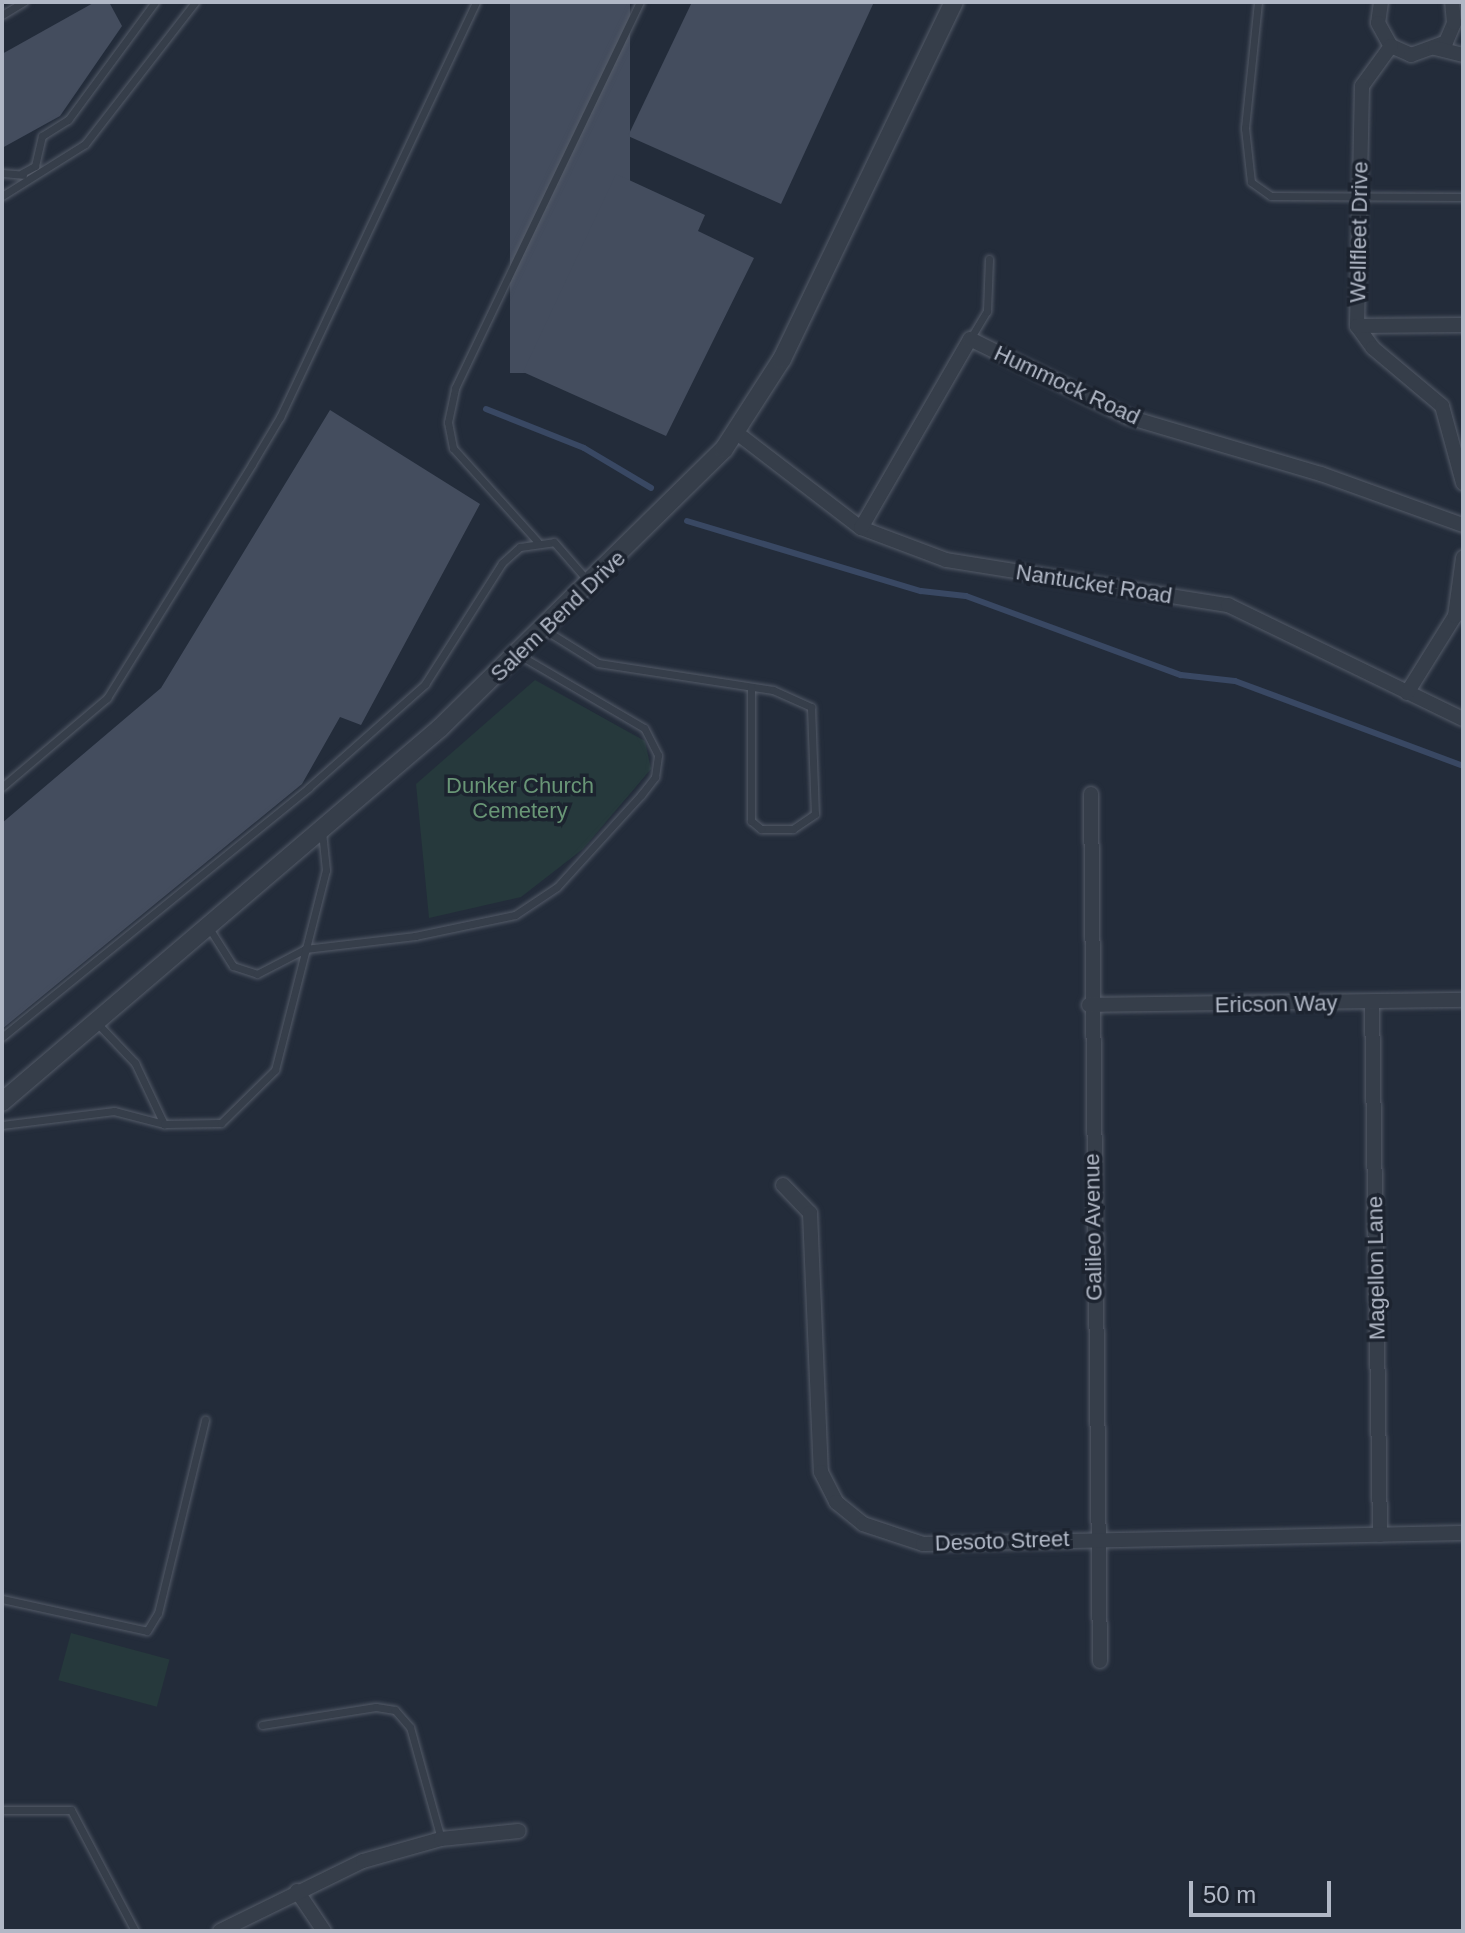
<!DOCTYPE html>
<style>
body{margin:0}
#map{position:relative;width:1465px;height:1933px;overflow:hidden;background:#232c3a;font-family:Arial,sans-serif}
div>[style]{position:absolute}
.green>*{inset:0;background:#26393c;transform-origin:0 0}
.stream>*{height:6px;margin:-3px;padding:0 3px;transform-origin:3px;border-radius:3px;background:#394863}
.building>*{inset:0;background:#444d5e;transform-origin:0 0}
.roads{filter:drop-shadow(0 0 2px #545b68) drop-shadow(0 0 2px #545b68)}
.service>*{height:7px;margin:-3.5px;padding:0 3.5px;transform-origin:3.5px;border-radius:3.5px;background:#363e4a}
.minor>*{height:14px;margin:-7px;padding:0 7px;transform-origin:7px;border-radius:7px;background:#363e4a}
.tertiary>*{height:18px;margin:-9px;padding:0 9px;transform-origin:9px;border-radius:9px;background:#363e4a}
span{translate:-50% -50%;white-space:nowrap;text-align:center;line-height:1.15;-webkit-text-stroke:7px #1c232f;paint-order:stroke}
.street-label{font-size:22px;color:#b1b8c6}
.park-label{font-size:22px;color:#699676}
.frame{position:absolute;inset:0;border:4px solid #b1b8c6;pointer-events:none}
.scale{position:absolute;left:1189px;top:1881px;width:142px;height:36px;box-sizing:border-box;border:4px solid #b1b8c6;border-top:0;padding-left:10px;font-size:24px;line-height:28px;white-space:nowrap;color:#b1b8c6;-webkit-text-stroke:6px #1c232f;paint-order:stroke}
</style>
<div id="map">
<div class="green">
<div style="clip-path:polygon(535px 680px,645px 741px,651px 769px,583px 849px,521px 897px,429px 918px,416px 784px)"></div>
<div style="left:71px;top:1633px;width:102px;height:49px;rotate:15deg"></div>
</div>
<div class="stream">
<div style="left:486px;top:409px;width:105px;rotate:21.7deg"></div>
<div style="left:584px;top:448px;width:78px;rotate:30.8deg"></div>
<div style="left:687px;top:521px;width:244px;rotate:16.7deg"></div>
<div style="left:921px;top:591px;width:45px;rotate:6.3deg"></div>
<div style="left:966px;top:596px;width:229px;rotate:20.2deg"></div>
<div style="left:1181px;top:675px;width:54px;rotate:6.3deg"></div>
<div style="left:1235px;top:681px;width:243px;rotate:20.4deg"></div>
</div>
<div class="building">
<div style="clip-path:polygon(95px 2px,109px 2px,122px 26px,60px 116px,2px 148px,2px 54px)"></div>
<div style="left:510px;top:2px;width:120px;height:371px"></div>
<div style="clip-path:polygon(692px 2px,874px 2px,781px 204px,628px 136px)"></div>
<div style="clip-path:polygon(616px 174px,705px 215px,698px 231px,754px 258px,666px 436px,523px 372px)"></div>
<div style="clip-path:polygon(330px 410px,480px 504px,361px 725px,340px 717px,302px 784px,2px 1029px,2px 823px,161px 688px)"></div>
</div>
<div class="roads">
<div class="service">
<div style="left:1258px;top:2px;width:127px;rotate:95.9deg"></div>
<div style="left:1245px;top:128px;width:54px;rotate:83.7deg"></div>
<div style="left:1251px;top:182px;width:24px;rotate:35deg"></div>
<div style="left:1271px;top:196px;width:192px;rotate:0.3deg"></div>
<div style="left:2px;top:15px;width:26px;rotate:-31deg"></div>
<div style="left:2px;top:173px;width:21px;rotate:5deg"></div>
<div style="left:22px;top:173px;width:15px;rotate:-28deg"></div>
<div style="left:35px;top:166px;width:31px;rotate:-77deg"></div>
<div style="left:42px;top:136px;width:31px;rotate:-32deg"></div>
<div style="left:68px;top:120px;width:147px;rotate:-53.6deg"></div>
<div style="left:2px;top:196px;width:98px;rotate:-32.1deg"></div>
<div style="left:85px;top:144px;width:180px;rotate:-52.2deg"></div>
<div style="left:970px;top:339px;width:33px;rotate:-59deg"></div>
<div style="left:987px;top:311px;width:52px;rotate:-87.8deg"></div>
<div style="left:537px;top:541px;width:125px;rotate:-132.1deg"></div>
<div style="left:453px;top:448px;width:26px;rotate:-101deg"></div>
<div style="left:448px;top:422px;width:35px;rotate:-78deg"></div>
<div style="left:455px;top:388px;width:428px;rotate:-64.4deg"></div>
<div style="left:545px;top:630px;width:62px;rotate:31.9deg"></div>
<div style="left:598px;top:663px;width:177px;rotate:8.8deg"></div>
<div style="left:773px;top:690px;width:42px;rotate:24.1deg"></div>
<div style="left:811px;top:707px;width:107px;rotate:87.9deg"></div>
<div style="left:815px;top:814px;width:27px;rotate:146deg"></div>
<div style="left:793px;top:829px;width:32px;rotate:180deg"></div>
<div style="left:761px;top:829px;width:13px;rotate:-141deg"></div>
<div style="left:751px;top:821px;width:134px;rotate:-90deg"></div>
<div style="left:2px;top:787px;width:138px;rotate:-40.3deg"></div>
<div style="left:107px;top:698px;width:275px;rotate:-58.2deg"></div>
<div style="left:252px;top:464px;width:55px;rotate:-59.2deg"></div>
<div style="left:280px;top:417px;width:459px;rotate:-64.7deg"></div>
<div style="left:209px;top:928px;width:45px;rotate:57.7deg"></div>
<div style="left:233px;top:966px;width:25px;rotate:18deg"></div>
<div style="left:257px;top:974px;width:54px;rotate:-27.5deg"></div>
<div style="left:305px;top:949px;width:111px;rotate:-6.7deg"></div>
<div style="left:415px;top:936px;width:102px;rotate:-11.9deg"></div>
<div style="left:515px;top:915px;width:50px;rotate:-33.7deg"></div>
<div style="left:557px;top:887px;width:125px;rotate:-47.6deg"></div>
<div style="left:641px;top:795px;width:23px;rotate:-52deg"></div>
<div style="left:655px;top:777px;width:22px;rotate:-82deg"></div>
<div style="left:658px;top:755px;width:30px;rotate:-117deg"></div>
<div style="left:644px;top:728px;width:145px;rotate:-149.7deg"></div>
<div style="left:96px;top:1022px;width:57px;rotate:46.4deg"></div>
<div style="left:135px;top:1063px;width:68px;rotate:64.6deg"></div>
<div style="left:2px;top:1037px;width:395px;rotate:-39.1deg"></div>
<div style="left:308px;top:788px;width:157px;rotate:-41.6deg"></div>
<div style="left:425px;top:684px;width:143px;rotate:-57.5deg"></div>
<div style="left:502px;top:563px;width:24px;rotate:-42deg"></div>
<div style="left:520px;top:547px;width:34px;rotate:-8deg"></div>
<div style="left:554px;top:542px;width:52px;rotate:48.9deg"></div>
<div style="left:2px;top:1125px;width:113px;rotate:-7.1deg"></div>
<div style="left:114px;top:1111px;width:52px;rotate:14.6deg"></div>
<div style="left:164px;top:1124px;width:57px;rotate:-1deg"></div>
<div style="left:221px;top:1123px;width:76px;rotate:-44.5deg"></div>
<div style="left:275px;top:1070px;width:206px;rotate:-75.7deg"></div>
<div style="left:326px;top:870px;width:37px;rotate:-96deg"></div>
<div style="left:2px;top:1599px;width:148px;rotate:12.4deg"></div>
<div style="left:147px;top:1631px;width:21px;rotate:-59deg"></div>
<div style="left:158px;top:1613px;width:199px;rotate:-76.3deg"></div>
<div style="left:262px;top:1725px;width:115px;rotate:-9deg"></div>
<div style="left:376px;top:1707px;width:19px;rotate:9deg"></div>
<div style="left:395px;top:1710px;width:23px;rotate:49deg"></div>
<div style="left:410px;top:1727px;width:116px;rotate:74.5deg"></div>
<div style="left:2px;top:1810px;width:69px"></div>
<div style="left:71px;top:1810px;width:137px;rotate:62.1deg"></div>
</div>
<div class="minor">
<div style="left:1381px;top:2px;width:21px;rotate:98deg"></div>
<div style="left:1378px;top:23px;width:26px;rotate:61deg"></div>
<div style="left:1391px;top:46px;width:22px;rotate:24deg"></div>
<div style="left:1411px;top:55px;width:37px;rotate:-20deg"></div>
<div style="left:1446px;top:42px;width:21px;rotate:-67deg"></div>
<div style="left:1454px;top:23px;width:21px;rotate:-95deg"></div>
<div style="left:1391px;top:46px;width:49px;rotate:125.9deg"></div>
<div style="left:1362px;top:86px;width:240px;rotate:91.2deg"></div>
<div style="left:1357px;top:326px;width:27px;rotate:54deg"></div>
<div style="left:1373px;top:348px;width:90px;rotate:40deg"></div>
<div style="left:1442px;top:406px;width:80px;rotate:74.7deg"></div>
<div style="left:1435px;top:48px;width:29px;rotate:14deg"></div>
<div style="left:1357px;top:326px;width:106px;rotate:-0.5deg"></div>
<div style="left:737px;top:433px;width:156px;rotate:37.5deg"></div>
<div style="left:861px;top:528px;width:91px;rotate:20.6deg"></div>
<div style="left:946px;top:560px;width:286px;rotate:9.1deg"></div>
<div style="left:1228px;top:605px;width:261px;rotate:25.9deg"></div>
<div style="left:861px;top:528px;width:218px;rotate:-60deg"></div>
<div style="left:970px;top:339px;width:176px;rotate:26.3deg"></div>
<div style="left:1128px;top:417px;width:201px;rotate:16.5deg"></div>
<div style="left:1321px;top:474px;width:151px;rotate:19.8deg"></div>
<div style="left:1407px;top:693px;width:91px;rotate:-58.1deg"></div>
<div style="left:1455px;top:616px;width:59px;rotate:-82.1deg"></div>
<div style="left:1091px;top:794px;width:867px;rotate:89.41deg"></div>
<div style="left:1372px;top:1002px;width:533px;rotate:89.14deg"></div>
<div style="left:1089px;top:1005px;width:374px;rotate:-0.8deg"></div>
<div style="left:783px;top:1185px;width:39px;rotate:46deg"></div>
<div style="left:810px;top:1213px;width:259px;rotate:87.6deg"></div>
<div style="left:821px;top:1472px;width:34px;rotate:63deg"></div>
<div style="left:836px;top:1502px;width:35px;rotate:39deg"></div>
<div style="left:863px;top:1524px;width:63px;rotate:18.4deg"></div>
<div style="left:923px;top:1544px;width:540px;rotate:-1.17deg"></div>
<div style="left:297px;top:1891px;width:48px;rotate:56deg"></div>
<div style="left:220px;top:1931px;width:159px;rotate:-26.1deg"></div>
<div style="left:363px;top:1861px;width:81px;rotate:-15.8deg"></div>
<div style="left:441px;top:1839px;width:78px;rotate:-5.9deg"></div>
</div>
<div class="tertiary">
<div style="left:2px;top:1102px;width:576px;rotate:-40.49deg"></div>
<div style="left:440px;top:728px;width:398px;rotate:-44.5deg"></div>
<div style="left:724px;top:449px;width:107px;rotate:-57.2deg"></div>
<div style="left:782px;top:359px;width:396px;rotate:-64.3deg"></div>
</div>
</div>
<div class="street-label">
<span style="left:1359px;top:232px;rotate:-89deg">Wellfleet Drive</span>
<span style="left:1067px;top:385px;rotate:25deg">Hummock Road</span>
<span style="left:1094px;top:584px;rotate:9deg">Nantucket Road</span>
<span style="left:558px;top:616px;rotate:-44deg">Salem Bend Drive</span>
<span style="left:1276px;top:1004px;rotate:-1deg">Ericson Way</span>
<span style="left:1093px;top:1227px;rotate:-91deg">Galileo Avenue</span>
<span style="left:1376px;top:1268px;rotate:-91deg">Magellon Lane</span>
<span style="left:1002px;top:1541px;rotate:-2deg">Desoto Street</span>
</div>
<div class="park-label">
<span style="left:520px;top:798px">Dunker Church<br>Cemetery</span>
</div>
<div class="frame"></div>
<div class="scale">50 m</div>
</div>
